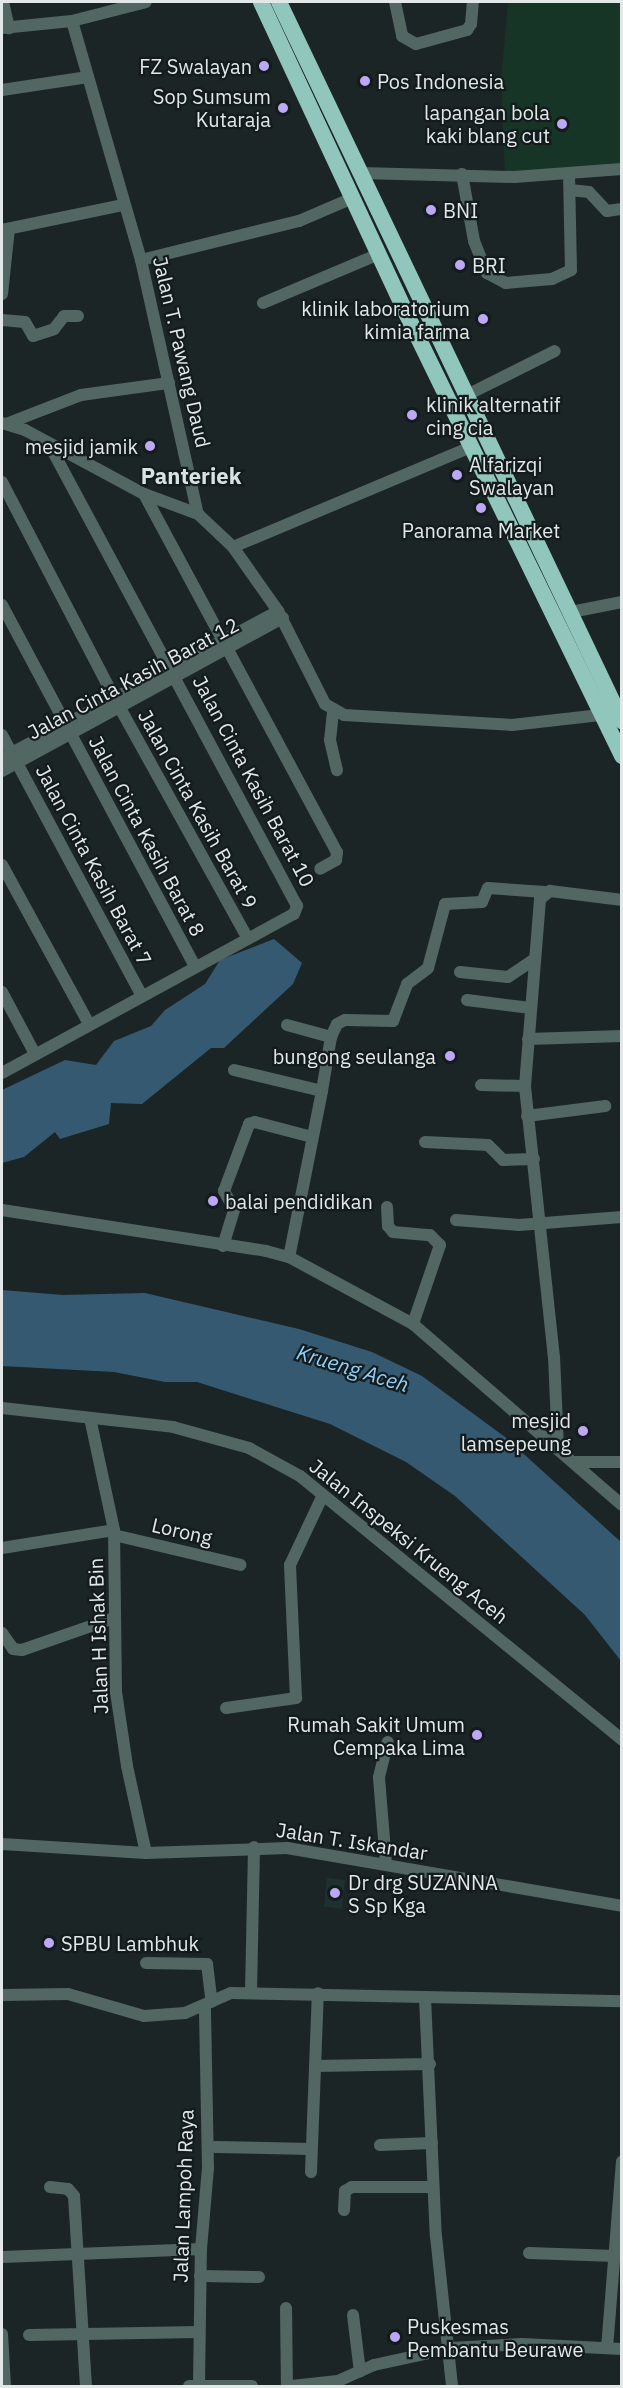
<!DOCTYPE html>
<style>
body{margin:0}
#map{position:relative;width:623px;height:2388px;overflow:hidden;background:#1c2525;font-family:"IBM Plex Sans",sans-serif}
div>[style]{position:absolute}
.built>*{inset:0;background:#1f3031;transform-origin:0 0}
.green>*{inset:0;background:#173527}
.water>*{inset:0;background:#345970}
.minor>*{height:12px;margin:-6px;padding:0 6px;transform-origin:6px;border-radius:6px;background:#526762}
.highway>*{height:16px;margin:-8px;padding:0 8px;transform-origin:8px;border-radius:8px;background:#91c6bc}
.dots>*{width:16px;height:16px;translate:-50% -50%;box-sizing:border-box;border:3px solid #131b1c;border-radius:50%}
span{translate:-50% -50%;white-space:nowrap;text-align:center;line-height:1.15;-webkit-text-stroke:4.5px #131b1c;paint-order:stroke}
.poi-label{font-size:20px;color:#e2e8e8}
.right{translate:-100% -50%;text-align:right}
.left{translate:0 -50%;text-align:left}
.street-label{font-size:20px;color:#e2e8e8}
.water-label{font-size:21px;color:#90cff9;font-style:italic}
.quarter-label{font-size:22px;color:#d7e2e2;font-weight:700}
.frame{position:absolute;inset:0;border:3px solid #e2e8e8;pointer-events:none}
</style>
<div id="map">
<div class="built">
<div style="left:327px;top:1878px;width:18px;height:29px;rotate:6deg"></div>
</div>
<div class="green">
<div style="clip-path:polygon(508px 2px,621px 2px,621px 168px,505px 174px,501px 80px)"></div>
</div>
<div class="water">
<div style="clip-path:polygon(274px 939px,302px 963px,293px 984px,224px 1048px,211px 1048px,142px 1104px,111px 1103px,109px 1124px,60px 1139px,55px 1132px,24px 1157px,2px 1163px,2px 1090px,65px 1060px,96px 1065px,114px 1041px,151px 1026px,165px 1010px,205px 984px,220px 960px)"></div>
<div style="clip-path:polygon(2px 1290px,63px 1295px,145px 1293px,299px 1329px,372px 1352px,422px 1376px,505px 1437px,621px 1542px,621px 1661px,585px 1615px,455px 1496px,406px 1462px,330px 1424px,197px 1382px,165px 1382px,114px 1372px,2px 1366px)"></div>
</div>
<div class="minor">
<div style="left:3px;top:2px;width:27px;rotate:77deg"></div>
<div style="left:395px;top:2px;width:35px;rotate:78deg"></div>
<div style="left:402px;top:36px;width:16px;rotate:30deg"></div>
<div style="left:416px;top:44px;width:53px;rotate:-15.4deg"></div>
<div style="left:467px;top:30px;width:7px;rotate:-56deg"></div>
<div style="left:471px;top:24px;width:22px;rotate:-85deg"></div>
<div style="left:72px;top:21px;width:249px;rotate:73.9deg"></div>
<div style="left:141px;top:260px;width:260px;rotate:77.4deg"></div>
<div style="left:198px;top:514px;width:48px;rotate:43.3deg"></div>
<div style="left:233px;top:547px;width:78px;rotate:54.9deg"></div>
<div style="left:278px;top:611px;width:104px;rotate:63.2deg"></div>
<div style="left:325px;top:704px;width:22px;rotate:30deg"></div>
<div style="left:344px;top:715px;width:168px;rotate:3.4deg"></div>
<div style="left:512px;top:725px;width:89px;rotate:-6.5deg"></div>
<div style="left:2px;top:28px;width:70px;rotate:-5.7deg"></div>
<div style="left:72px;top:21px;width:76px;rotate:-14.4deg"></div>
<div style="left:2px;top:90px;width:87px;rotate:-8.6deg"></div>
<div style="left:361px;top:173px;width:153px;rotate:1.5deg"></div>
<div style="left:514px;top:177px;width:108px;rotate:-4.2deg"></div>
<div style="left:462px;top:174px;width:68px;rotate:79.8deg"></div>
<div style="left:474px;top:241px;width:35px;rotate:68deg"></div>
<div style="left:487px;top:273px;width:21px;rotate:28deg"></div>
<div style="left:506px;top:283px;width:46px;rotate:-5deg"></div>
<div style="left:552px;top:279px;width:21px;rotate:-25deg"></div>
<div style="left:571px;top:270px;width:95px;rotate:-91.2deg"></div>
<div style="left:570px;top:190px;width:19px;rotate:6deg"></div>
<div style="left:589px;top:192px;width:26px;rotate:47deg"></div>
<div style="left:607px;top:211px;width:15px;rotate:-8deg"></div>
<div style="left:2px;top:230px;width:124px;rotate:-11.7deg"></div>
<div style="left:141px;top:260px;width:163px;rotate:-13.9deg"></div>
<div style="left:299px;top:221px;width:59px;rotate:-23.1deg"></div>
<div style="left:2px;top:294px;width:65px;rotate:-83.9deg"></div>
<div style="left:263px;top:303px;width:126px;rotate:-22.9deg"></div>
<div style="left:2px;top:320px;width:23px;rotate:5deg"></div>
<div style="left:25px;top:322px;width:16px;rotate:60deg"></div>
<div style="left:33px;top:336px;width:22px;rotate:-18deg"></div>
<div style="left:54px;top:329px;width:16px;rotate:-52deg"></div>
<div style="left:64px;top:316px;width:14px"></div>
<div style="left:467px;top:395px;width:98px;rotate:-26.6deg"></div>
<div style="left:2px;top:423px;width:24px;rotate:17deg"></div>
<div style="left:25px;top:430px;width:135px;rotate:28.3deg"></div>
<div style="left:144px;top:494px;width:58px;rotate:20.3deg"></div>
<div style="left:6px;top:424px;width:80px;rotate:-21.1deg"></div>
<div style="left:81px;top:395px;width:89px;rotate:-7.8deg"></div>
<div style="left:2px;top:482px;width:245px;rotate:62.5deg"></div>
<div style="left:115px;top:699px;width:274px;rotate:61deg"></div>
<div style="left:144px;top:494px;width:407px;rotate:61.7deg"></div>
<div style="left:337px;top:852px;width:8px;rotate:97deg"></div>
<div style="left:336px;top:860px;width:18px;rotate:151deg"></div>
<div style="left:233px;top:547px;width:258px;rotate:-22.8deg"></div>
<div style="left:2px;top:605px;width:410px;rotate:61.9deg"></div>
<div style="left:571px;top:612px;width:52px;rotate:-11.1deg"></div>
<div style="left:333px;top:712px;width:28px;rotate:96deg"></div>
<div style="left:330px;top:740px;width:31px;rotate:77deg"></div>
<div style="left:2px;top:735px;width:296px;rotate:61.8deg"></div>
<div style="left:2px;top:758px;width:313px;rotate:-28deg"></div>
<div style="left:2px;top:771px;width:320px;rotate:-28.6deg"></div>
<div style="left:2px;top:865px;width:181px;rotate:61.3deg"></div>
<div style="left:460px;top:972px;width:48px;rotate:5.9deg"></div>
<div style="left:508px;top:977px;width:30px;rotate:-34deg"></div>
<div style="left:2px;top:992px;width:70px;rotate:62deg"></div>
<div style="left:467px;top:1000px;width:64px;rotate:7.2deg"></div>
<div style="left:287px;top:1025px;width:46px;rotate:15.3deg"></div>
<div style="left:331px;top:1037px;width:55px;rotate:99.5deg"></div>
<div style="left:331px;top:1037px;width:14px;rotate:-65deg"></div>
<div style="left:337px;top:1024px;width:9px;rotate:-27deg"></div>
<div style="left:345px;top:1020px;width:48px;rotate:1.2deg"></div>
<div style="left:393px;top:1021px;width:40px;rotate:-69deg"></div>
<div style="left:407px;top:984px;width:26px;rotate:-37deg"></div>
<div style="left:428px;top:968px;width:66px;rotate:-75.1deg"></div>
<div style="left:445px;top:904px;width:37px;rotate:-3deg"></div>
<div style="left:482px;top:902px;width:15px;rotate:-67deg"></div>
<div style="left:488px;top:888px;width:57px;rotate:4deg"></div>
<div style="left:528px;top:1039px;width:94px;rotate:-1.8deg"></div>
<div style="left:234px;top:1070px;width:90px;rotate:13.4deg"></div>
<div style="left:322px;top:1091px;width:169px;rotate:101.2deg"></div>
<div style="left:2px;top:1073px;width:332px;rotate:-28.6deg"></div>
<div style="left:294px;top:914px;width:9px;rotate:-69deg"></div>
<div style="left:297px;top:906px;width:524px;rotate:-118.23deg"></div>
<div style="left:481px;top:1085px;width:44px;rotate:1.3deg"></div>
<div style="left:527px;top:1116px;width:79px;rotate:-7.3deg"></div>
<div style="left:425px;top:1142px;width:63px;rotate:2.7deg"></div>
<div style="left:488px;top:1145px;width:21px;rotate:45deg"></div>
<div style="left:503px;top:1160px;width:31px;rotate:-2deg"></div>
<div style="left:387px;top:1207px;width:19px;rotate:87deg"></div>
<div style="left:388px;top:1226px;width:8px;rotate:50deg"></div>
<div style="left:393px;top:1232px;width:37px;rotate:5deg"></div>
<div style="left:430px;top:1235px;width:14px;rotate:45deg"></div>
<div style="left:440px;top:1245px;width:83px;rotate:108.9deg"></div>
<div style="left:2px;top:1210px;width:267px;rotate:8.8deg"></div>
<div style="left:266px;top:1251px;width:24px;rotate:15deg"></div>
<div style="left:289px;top:1257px;width:141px;rotate:28.4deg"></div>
<div style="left:413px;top:1324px;width:276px;rotate:40.9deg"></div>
<div style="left:456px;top:1220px;width:63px;rotate:4.5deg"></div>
<div style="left:519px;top:1225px;width:103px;rotate:-4.4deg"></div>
<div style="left:223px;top:1246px;width:39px;rotate:-73deg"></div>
<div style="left:234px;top:1209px;width:21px;rotate:-119deg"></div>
<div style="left:224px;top:1191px;width:72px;rotate:-69.5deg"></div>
<div style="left:249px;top:1124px;width:6px;rotate:-18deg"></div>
<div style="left:255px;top:1122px;width:59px;rotate:14.7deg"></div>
<div style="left:2px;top:1408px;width:172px;rotate:6.3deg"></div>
<div style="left:173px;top:1427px;width:79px;rotate:15.4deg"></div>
<div style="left:249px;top:1448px;width:58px;rotate:28.8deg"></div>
<div style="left:300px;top:1476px;width:416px;rotate:39.3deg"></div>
<div style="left:90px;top:1418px;width:115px;rotate:77.9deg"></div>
<div style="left:114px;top:1530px;width:162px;rotate:89.3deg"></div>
<div style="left:116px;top:1692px;width:75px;rotate:81.5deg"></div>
<div style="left:127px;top:1766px;width:89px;rotate:77.7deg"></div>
<div style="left:558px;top:1448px;width:90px;rotate:-92.5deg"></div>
<div style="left:554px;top:1358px;width:274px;rotate:-96.1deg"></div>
<div style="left:525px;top:1086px;width:188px;rotate:-85.4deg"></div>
<div style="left:540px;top:899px;width:13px;rotate:-39deg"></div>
<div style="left:550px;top:891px;width:73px;rotate:7.1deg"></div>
<div style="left:574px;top:1462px;width:48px"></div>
<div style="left:114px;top:1535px;width:130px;rotate:13.3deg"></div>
<div style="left:2px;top:1548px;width:113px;rotate:-9.1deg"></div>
<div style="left:2px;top:1633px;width:19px;rotate:55deg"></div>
<div style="left:13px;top:1649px;width:9px;rotate:6deg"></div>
<div style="left:22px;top:1650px;width:97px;rotate:-19.2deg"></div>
<div style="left:226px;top:1708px;width:71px;rotate:-8.1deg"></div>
<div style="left:296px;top:1698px;width:133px;rotate:-92.6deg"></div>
<div style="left:290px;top:1565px;width:77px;rotate:-64.8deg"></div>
<div style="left:2px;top:1844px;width:144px;rotate:3.6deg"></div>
<div style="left:146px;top:1853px;width:141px;rotate:-2deg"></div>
<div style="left:287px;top:1848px;width:340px;rotate:9.8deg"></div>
<div style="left:386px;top:1863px;width:86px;rotate:-94.7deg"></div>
<div style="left:379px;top:1777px;width:36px;rotate:-76deg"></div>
<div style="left:146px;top:1963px;width:61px;rotate:0.9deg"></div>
<div style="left:207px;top:1964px;width:38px;rotate:83deg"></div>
<div style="left:251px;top:1992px;width:145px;rotate:-88.8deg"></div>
<div style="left:2px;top:1995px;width:66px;rotate:-0.9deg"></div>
<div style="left:68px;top:1994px;width:79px;rotate:16.1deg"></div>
<div style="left:144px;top:2016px;width:41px;rotate:-4.2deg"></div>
<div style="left:185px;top:2013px;width:50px;rotate:-23.5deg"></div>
<div style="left:231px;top:1993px;width:391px;rotate:1.2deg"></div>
<div style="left:425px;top:1998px;width:238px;rotate:87.4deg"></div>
<div style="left:436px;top:2236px;width:151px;rotate:83.9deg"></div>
<div style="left:315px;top:2066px;width:115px;rotate:-1deg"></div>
<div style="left:380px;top:2145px;width:52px;rotate:-2.2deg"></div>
<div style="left:215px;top:2147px;width:96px;rotate:1.2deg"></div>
<div style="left:311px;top:2172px;width:179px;rotate:-87.8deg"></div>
<div style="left:50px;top:2187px;width:18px;rotate:6deg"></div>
<div style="left:68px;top:2189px;width:9px;rotate:49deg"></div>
<div style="left:74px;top:2196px;width:190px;rotate:86.4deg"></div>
<div style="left:344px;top:2210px;width:19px;rotate:-87deg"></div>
<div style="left:345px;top:2191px;width:8px;rotate:-30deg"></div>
<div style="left:352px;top:2187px;width:80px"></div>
<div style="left:529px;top:2253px;width:86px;rotate:2deg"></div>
<div style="left:3px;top:2257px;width:198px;rotate:-2.3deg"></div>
<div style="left:200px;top:2276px;width:59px;rotate:1deg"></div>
<div style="left:286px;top:2308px;width:78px;rotate:89.3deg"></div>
<div style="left:353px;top:2315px;width:57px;rotate:83deg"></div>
<div style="left:2px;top:2334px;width:52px;rotate:86.7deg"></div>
<div style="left:29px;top:2335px;width:170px;rotate:-1deg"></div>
<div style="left:607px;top:2348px;width:187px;rotate:-85.4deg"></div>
<div style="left:189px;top:2386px;width:63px"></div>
<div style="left:199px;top:2386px;width:137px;rotate:-89.2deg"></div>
<div style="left:201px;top:2249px;width:81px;rotate:-85.1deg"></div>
<div style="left:208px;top:2168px;width:161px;rotate:-91.1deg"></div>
<div style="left:292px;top:2386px;width:46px;rotate:-6.2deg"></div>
<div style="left:338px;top:2381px;width:39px;rotate:-24deg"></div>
<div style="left:374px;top:2365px;width:79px;rotate:-12.4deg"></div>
<div style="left:451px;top:2348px;width:71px;rotate:-3.2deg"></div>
<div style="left:522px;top:2344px;width:100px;rotate:2.9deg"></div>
</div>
<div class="highway">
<div style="left:261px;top:2px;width:345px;rotate:65deg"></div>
<div style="left:407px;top:315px;width:491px;rotate:64deg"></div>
<div style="left:279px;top:2px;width:797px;rotate:64.5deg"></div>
</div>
<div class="dots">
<div style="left:264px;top:66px;background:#bca9f5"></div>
<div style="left:365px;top:81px;background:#bca9f5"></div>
<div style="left:283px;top:108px;background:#bca9f5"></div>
<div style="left:562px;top:124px;background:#bca9f5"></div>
<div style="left:431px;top:210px;background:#bca9f5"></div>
<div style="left:460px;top:265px;background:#bca9f5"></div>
<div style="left:483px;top:319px;background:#bca9f5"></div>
<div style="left:412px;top:415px;background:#bca9f5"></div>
<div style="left:150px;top:446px;background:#bca9f5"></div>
<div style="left:457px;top:475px;background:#bca9f5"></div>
<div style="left:481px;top:508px;background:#bca9f5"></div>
<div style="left:450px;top:1056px;background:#bca9f5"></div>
<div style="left:213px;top:1201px;background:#bca9f5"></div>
<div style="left:583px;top:1431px;background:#bca9f5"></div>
<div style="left:477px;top:1735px;background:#bca9f5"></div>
<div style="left:335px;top:1893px;background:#bca9f5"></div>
<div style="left:49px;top:1943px;background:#bca9f5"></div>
<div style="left:395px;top:2337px;background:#bca9f5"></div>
</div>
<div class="poi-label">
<span class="right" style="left:252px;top:66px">FZ Swalayan</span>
<span class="left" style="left:377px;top:81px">Pos Indonesia</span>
<span class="right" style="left:271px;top:108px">Sop Sumsum<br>Kutaraja</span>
<span class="right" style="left:550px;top:124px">lapangan bola<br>kaki blang cut</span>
<span class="left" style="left:443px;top:210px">BNI</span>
<span class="left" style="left:472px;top:265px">BRI</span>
<span class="right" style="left:470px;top:320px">klinik laboratorium<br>kimia farma</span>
<span class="left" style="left:426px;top:416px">klinik alternatif<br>cing cia</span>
<span class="right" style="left:138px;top:446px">mesjid jamik</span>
<span class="left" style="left:469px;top:476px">Alfarizqi<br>Swalayan</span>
<span style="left:481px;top:530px">Panorama Market</span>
<span class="right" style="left:436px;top:1056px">bungong seulanga</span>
<span class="left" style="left:225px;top:1201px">balai pendidikan</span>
<span class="right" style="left:571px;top:1432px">mesjid<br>lamsepeung</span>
<span class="right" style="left:465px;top:1736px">Rumah Sakit Umum<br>Cempaka Lima</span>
<span class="left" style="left:348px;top:1894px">Dr drg SUZANNA<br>S Sp Kga</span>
<span class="left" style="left:61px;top:1943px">SPBU Lambhuk</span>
<span class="left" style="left:407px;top:2338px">Puskesmas<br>Pembantu Beurawe</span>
</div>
<div class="street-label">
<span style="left:182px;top:352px;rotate:77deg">Jalan T. Pawang Daud</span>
<span style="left:133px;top:678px;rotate:-28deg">Jalan Cinta Kasih Barat 12</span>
<span style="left:254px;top:781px;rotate:62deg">Jalan Cinta Kasih Barat 10</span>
<span style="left:198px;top:809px;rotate:61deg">Jalan Cinta Kasih Barat 9</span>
<span style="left:147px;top:836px;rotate:62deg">Jalan Cinta Kasih Barat 8</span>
<span style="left:94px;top:865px;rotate:62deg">Jalan Cinta Kasih Barat 7</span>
<span style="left:182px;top:1531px;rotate:13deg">Lorong</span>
<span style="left:409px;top:1541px;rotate:39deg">Jalan Inspeksi Krueng Aceh</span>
<span style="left:98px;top:1636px;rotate:-92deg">Jalan H Ishak Bin</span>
<span style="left:352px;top:1841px;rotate:9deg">Jalan T. Iskandar</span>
<span style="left:183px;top:2196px;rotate:-88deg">Jalan Lampoh Raya</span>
</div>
<div class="water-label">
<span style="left:353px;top:1368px;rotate:17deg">Krueng Aceh</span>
</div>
<div class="quarter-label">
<span style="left:191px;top:476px">Panteriek</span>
</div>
<div class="frame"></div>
</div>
